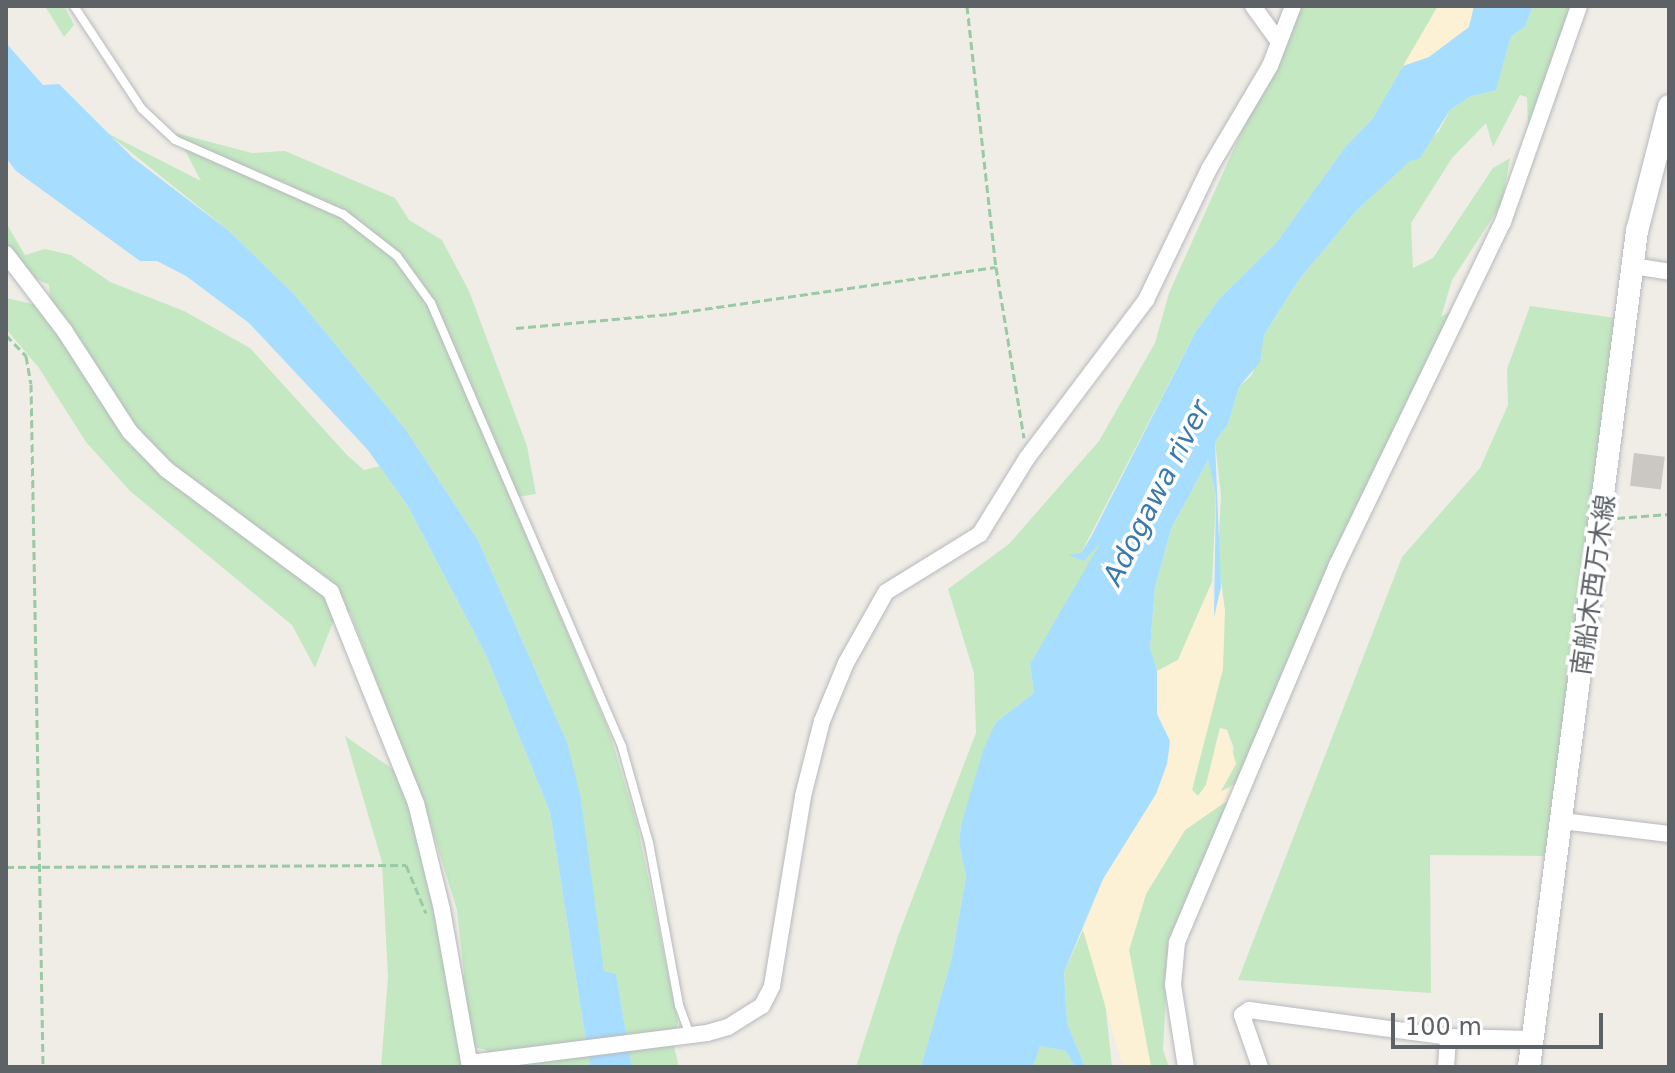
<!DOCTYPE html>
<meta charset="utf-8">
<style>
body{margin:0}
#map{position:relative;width:1675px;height:1073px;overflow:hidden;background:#f0ede6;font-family:"DejaVu Sans","Noto Sans JP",sans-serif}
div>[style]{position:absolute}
.green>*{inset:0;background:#c4e8c2}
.sand>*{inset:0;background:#fcf0d5}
.water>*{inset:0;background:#a7deff}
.building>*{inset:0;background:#cbc8c3;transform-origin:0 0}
.path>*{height:3px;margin-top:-1.5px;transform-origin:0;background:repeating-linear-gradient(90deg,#9acaa5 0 8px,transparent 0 12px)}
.roads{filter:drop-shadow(0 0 2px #b6b9bd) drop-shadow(0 0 2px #b6b9bd)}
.lane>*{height:8px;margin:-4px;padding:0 4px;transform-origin:4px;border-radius:4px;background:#fff}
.street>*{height:16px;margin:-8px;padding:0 8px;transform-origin:8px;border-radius:8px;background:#fff}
.secondary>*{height:22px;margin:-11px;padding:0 11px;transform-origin:11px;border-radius:11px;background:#fff}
span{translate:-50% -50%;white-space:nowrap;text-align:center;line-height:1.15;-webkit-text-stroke:7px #fff;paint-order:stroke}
.street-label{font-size:26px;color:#5d6267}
.water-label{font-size:28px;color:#3c7aad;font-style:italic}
.frame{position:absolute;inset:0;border:8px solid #5d6267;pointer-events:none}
.scale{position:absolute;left:1391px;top:1013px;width:212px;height:36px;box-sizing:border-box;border:4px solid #5d6267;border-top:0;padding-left:10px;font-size:24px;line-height:28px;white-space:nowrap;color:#5d6267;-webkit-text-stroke:6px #fff;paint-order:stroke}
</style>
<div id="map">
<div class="green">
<div style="clip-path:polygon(45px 6px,64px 6px,74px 25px,64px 37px)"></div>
<div style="clip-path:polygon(1298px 6px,1438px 6px,1373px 118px,1346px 146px,1276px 243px,1219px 299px,1195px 333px,1081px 553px,1084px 561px,1102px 540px,1096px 554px,1030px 664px,1034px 693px,996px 722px,961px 825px,959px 843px,966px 877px,951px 961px,921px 1067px,856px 1067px,898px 936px,976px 733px,974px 673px,948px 589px,1009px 544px,1099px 441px,1155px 343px,1169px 293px)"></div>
<div style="clip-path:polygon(1533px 6px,1572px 6px,1519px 161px,1528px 124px,1527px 97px,1520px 95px,1493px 147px,1486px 123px,1452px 158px,1411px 223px,1413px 268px,1433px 258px,1493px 168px,1510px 158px,1502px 203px,1452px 280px,1441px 317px,1452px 310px,1259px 771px,1220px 792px,1234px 748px,1227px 730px,1220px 728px,1206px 785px,1198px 796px,1192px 790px,1225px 611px,1218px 557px,1221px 496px,1215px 442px,1228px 424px,1239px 387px,1252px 375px,1264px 335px,1298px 281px,1357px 210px,1439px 131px,1450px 110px,1471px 96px,1496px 89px,1511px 36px,1525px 27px)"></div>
<div style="clip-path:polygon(107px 133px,201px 181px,176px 133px,252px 153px,285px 151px,395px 198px,409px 220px,442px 240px,469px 291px,527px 446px,536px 494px,511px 498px,609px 731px,637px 824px,678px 1022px,673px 1043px,679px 1067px,632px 1067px,616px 975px,604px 972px,567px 742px,478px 540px,406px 430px,294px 294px,229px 231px)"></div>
<div style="clip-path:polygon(6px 223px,25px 255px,45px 249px,71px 255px,110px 282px,184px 311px,250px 348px,347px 455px,364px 470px,380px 466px,406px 503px,486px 655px,550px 812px,590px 1067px,487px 1067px,486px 1050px,465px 1045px,466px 1067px,381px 1067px,388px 977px,382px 862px,345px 736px,401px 775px,413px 809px,451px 987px,464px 974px,457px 910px,429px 819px,350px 612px,333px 622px,315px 668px,292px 625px,130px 491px,86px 442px,39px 368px,6px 329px,6px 298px,37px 305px,50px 299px,49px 285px,27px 274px,6px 248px)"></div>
<div style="clip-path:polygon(1530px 306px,1615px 318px,1546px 856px,1430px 855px,1431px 993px,1238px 980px,1402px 557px,1480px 468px,1508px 405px,1507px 369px)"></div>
<div style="clip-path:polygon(1208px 460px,1216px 495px,1212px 582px,1178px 660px,1157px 671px,1150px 648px,1155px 588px,1171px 529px)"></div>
<div style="clip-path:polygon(1231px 798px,1167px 973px,1163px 1050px,1169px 1067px,1151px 1067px,1129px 950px,1146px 894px,1185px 830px)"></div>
<div style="clip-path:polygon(1083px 930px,1104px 992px,1112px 1067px,1085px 1067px,1067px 1023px,1064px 972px)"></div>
<div style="clip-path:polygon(1040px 1046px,1066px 1051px,1075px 1067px,1033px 1067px)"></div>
</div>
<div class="sand">
<div style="clip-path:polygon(1438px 6px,1474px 6px,1469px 27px,1429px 57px,1403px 66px)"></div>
<div style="clip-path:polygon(1212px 582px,1214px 613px,1221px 587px,1225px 611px,1223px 669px,1192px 790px,1198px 796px,1206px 785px,1220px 728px,1227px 730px,1236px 764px,1221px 791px,1235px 787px,1231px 798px,1185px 830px,1146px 894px,1129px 950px,1151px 1067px,1123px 1067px,1083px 930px,1103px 879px,1156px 794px,1167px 764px,1170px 741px,1157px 714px,1157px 671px,1178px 660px)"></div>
</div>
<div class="water">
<div style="clip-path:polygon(1474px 6px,1533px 6px,1525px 27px,1511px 36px,1496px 90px,1471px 96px,1450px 110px,1420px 158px,1410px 161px,1357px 210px,1298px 281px,1264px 335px,1260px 362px,1239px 387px,1228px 424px,1215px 442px,1221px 587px,1214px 617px,1216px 495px,1208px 460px,1171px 529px,1155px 588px,1150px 647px,1157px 671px,1157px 714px,1170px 741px,1167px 764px,1156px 794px,1103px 879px,1064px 972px,1067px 1023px,1085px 1067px,1075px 1067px,1066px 1051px,1040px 1046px,1033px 1067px,921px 1067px,951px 961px,966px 877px,959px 843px,961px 825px,984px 748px,996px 722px,1034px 693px,1030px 664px,1101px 542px,1084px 561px,1068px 555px,1081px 553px,1091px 537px,1195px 333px,1219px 299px,1276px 243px,1346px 146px,1373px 118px,1403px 66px,1429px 57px,1469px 27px)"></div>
<div style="clip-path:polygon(6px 43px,43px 85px,59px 84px,132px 157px,229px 231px,294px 294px,406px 430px,478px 540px,567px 742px,581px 799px,604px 971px,616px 974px,632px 1067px,590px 1067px,550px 812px,486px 655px,406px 503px,367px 449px,249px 323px,186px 276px,157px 261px,140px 261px,16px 171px,6px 158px)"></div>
</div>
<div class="building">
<div style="left:1634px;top:453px;width:31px;height:33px;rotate:7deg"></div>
</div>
<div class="path">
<div style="left:967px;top:6px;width:263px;rotate:83.7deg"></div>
<div style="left:996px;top:267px;width:173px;rotate:80.7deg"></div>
<div style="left:516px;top:328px;width:154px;rotate:-5.2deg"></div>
<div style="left:669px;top:314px;width:330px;rotate:-8.2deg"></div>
<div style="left:6px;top:335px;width:29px;rotate:46deg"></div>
<div style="left:26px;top:356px;width:28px;rotate:80deg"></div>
<div style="left:31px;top:384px;width:683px;rotate:88.99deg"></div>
<div style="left:1617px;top:518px;width:52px;rotate:-4.4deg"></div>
<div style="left:6px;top:867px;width:400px;rotate:-0.3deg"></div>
<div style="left:406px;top:865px;width:52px;rotate:67.4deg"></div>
</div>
<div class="roads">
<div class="lane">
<div style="left:74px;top:6px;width:123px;rotate:56.6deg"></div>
<div style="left:142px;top:109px;width:45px;rotate:43.2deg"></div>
<div style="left:175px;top:140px;width:184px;rotate:23.8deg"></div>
<div style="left:343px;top:214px;width:68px;rotate:37.9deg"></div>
<div style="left:397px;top:256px;width:58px;rotate:54.1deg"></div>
<div style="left:431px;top:303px;width:483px;rotate:66.7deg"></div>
<div style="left:622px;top:747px;width:100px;rotate:74.3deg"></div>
<div style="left:649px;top:843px;width:165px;rotate:79.5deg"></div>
<div style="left:679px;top:1005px;width:32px;rotate:70deg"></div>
</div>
<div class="street">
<div style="left:1253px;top:6px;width:44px;rotate:54.2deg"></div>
<div style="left:6px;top:254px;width:96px;rotate:52.7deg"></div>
<div style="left:64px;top:330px;width:121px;rotate:57.1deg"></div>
<div style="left:130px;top:432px;width:53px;rotate:45.8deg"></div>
<div style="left:167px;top:470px;width:204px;rotate:36.6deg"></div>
<div style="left:331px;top:592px;width:227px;rotate:68.1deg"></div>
<div style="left:416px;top:803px;width:110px;rotate:76.3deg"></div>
<div style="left:442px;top:910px;width:159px;rotate:79.9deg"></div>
<div style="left:1633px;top:266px;width:36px;rotate:9deg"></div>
<div style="left:1562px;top:821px;width:108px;rotate:6.9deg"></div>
<div style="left:470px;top:1063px;width:239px;rotate:-7.2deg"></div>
<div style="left:707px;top:1033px;width:22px;rotate:-16deg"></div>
<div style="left:728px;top:1027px;width:40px;rotate:-32deg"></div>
<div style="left:762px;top:1006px;width:22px;rotate:-63deg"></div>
<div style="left:772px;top:986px;width:193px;rotate:-80.7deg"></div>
<div style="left:803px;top:796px;width:77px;rotate:-75.8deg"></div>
<div style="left:822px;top:721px;width:63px;rotate:-67.5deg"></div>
<div style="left:846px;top:663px;width:81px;rotate:-60.6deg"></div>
<div style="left:886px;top:592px;width:110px;rotate:-31.7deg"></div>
<div style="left:980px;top:534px;width:89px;rotate:-58.3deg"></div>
<div style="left:1027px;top:458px;width:198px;rotate:-53deg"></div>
<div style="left:1146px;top:300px;width:145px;rotate:-64.3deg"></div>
<div style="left:1209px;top:169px;width:120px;rotate:-59.4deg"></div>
<div style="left:1270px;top:66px;width:64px;rotate:-69deg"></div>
<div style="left:1186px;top:1067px;width:83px;rotate:-99deg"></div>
<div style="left:1173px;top:985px;width:43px;rotate:-84.7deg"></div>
<div style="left:1177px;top:942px;width:410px;rotate:-67deg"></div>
<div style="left:1337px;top:565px;width:381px;rotate:-64.2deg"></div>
<div style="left:1503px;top:222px;width:229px;rotate:-70.6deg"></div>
<div style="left:1260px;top:1067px;width:55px;rotate:-109.1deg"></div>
<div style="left:1242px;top:1015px;width:9px;rotate:-36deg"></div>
<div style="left:1249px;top:1010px;width:201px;rotate:7.7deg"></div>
<div style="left:1448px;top:1037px;width:85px;rotate:1.3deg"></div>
<div style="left:1446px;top:1067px;width:30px;rotate:-86deg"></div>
</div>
<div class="secondary">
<div style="left:1529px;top:1067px;width:843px;rotate:-82.64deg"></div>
<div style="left:1637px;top:231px;width:129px;rotate:-75.6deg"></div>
</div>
</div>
<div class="street-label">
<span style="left:1594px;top:585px;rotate:-82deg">南船木西万木線</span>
</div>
<div class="water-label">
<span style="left:1157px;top:493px;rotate:-63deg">Adogawa river</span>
</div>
<div class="frame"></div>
<div class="scale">100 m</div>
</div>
